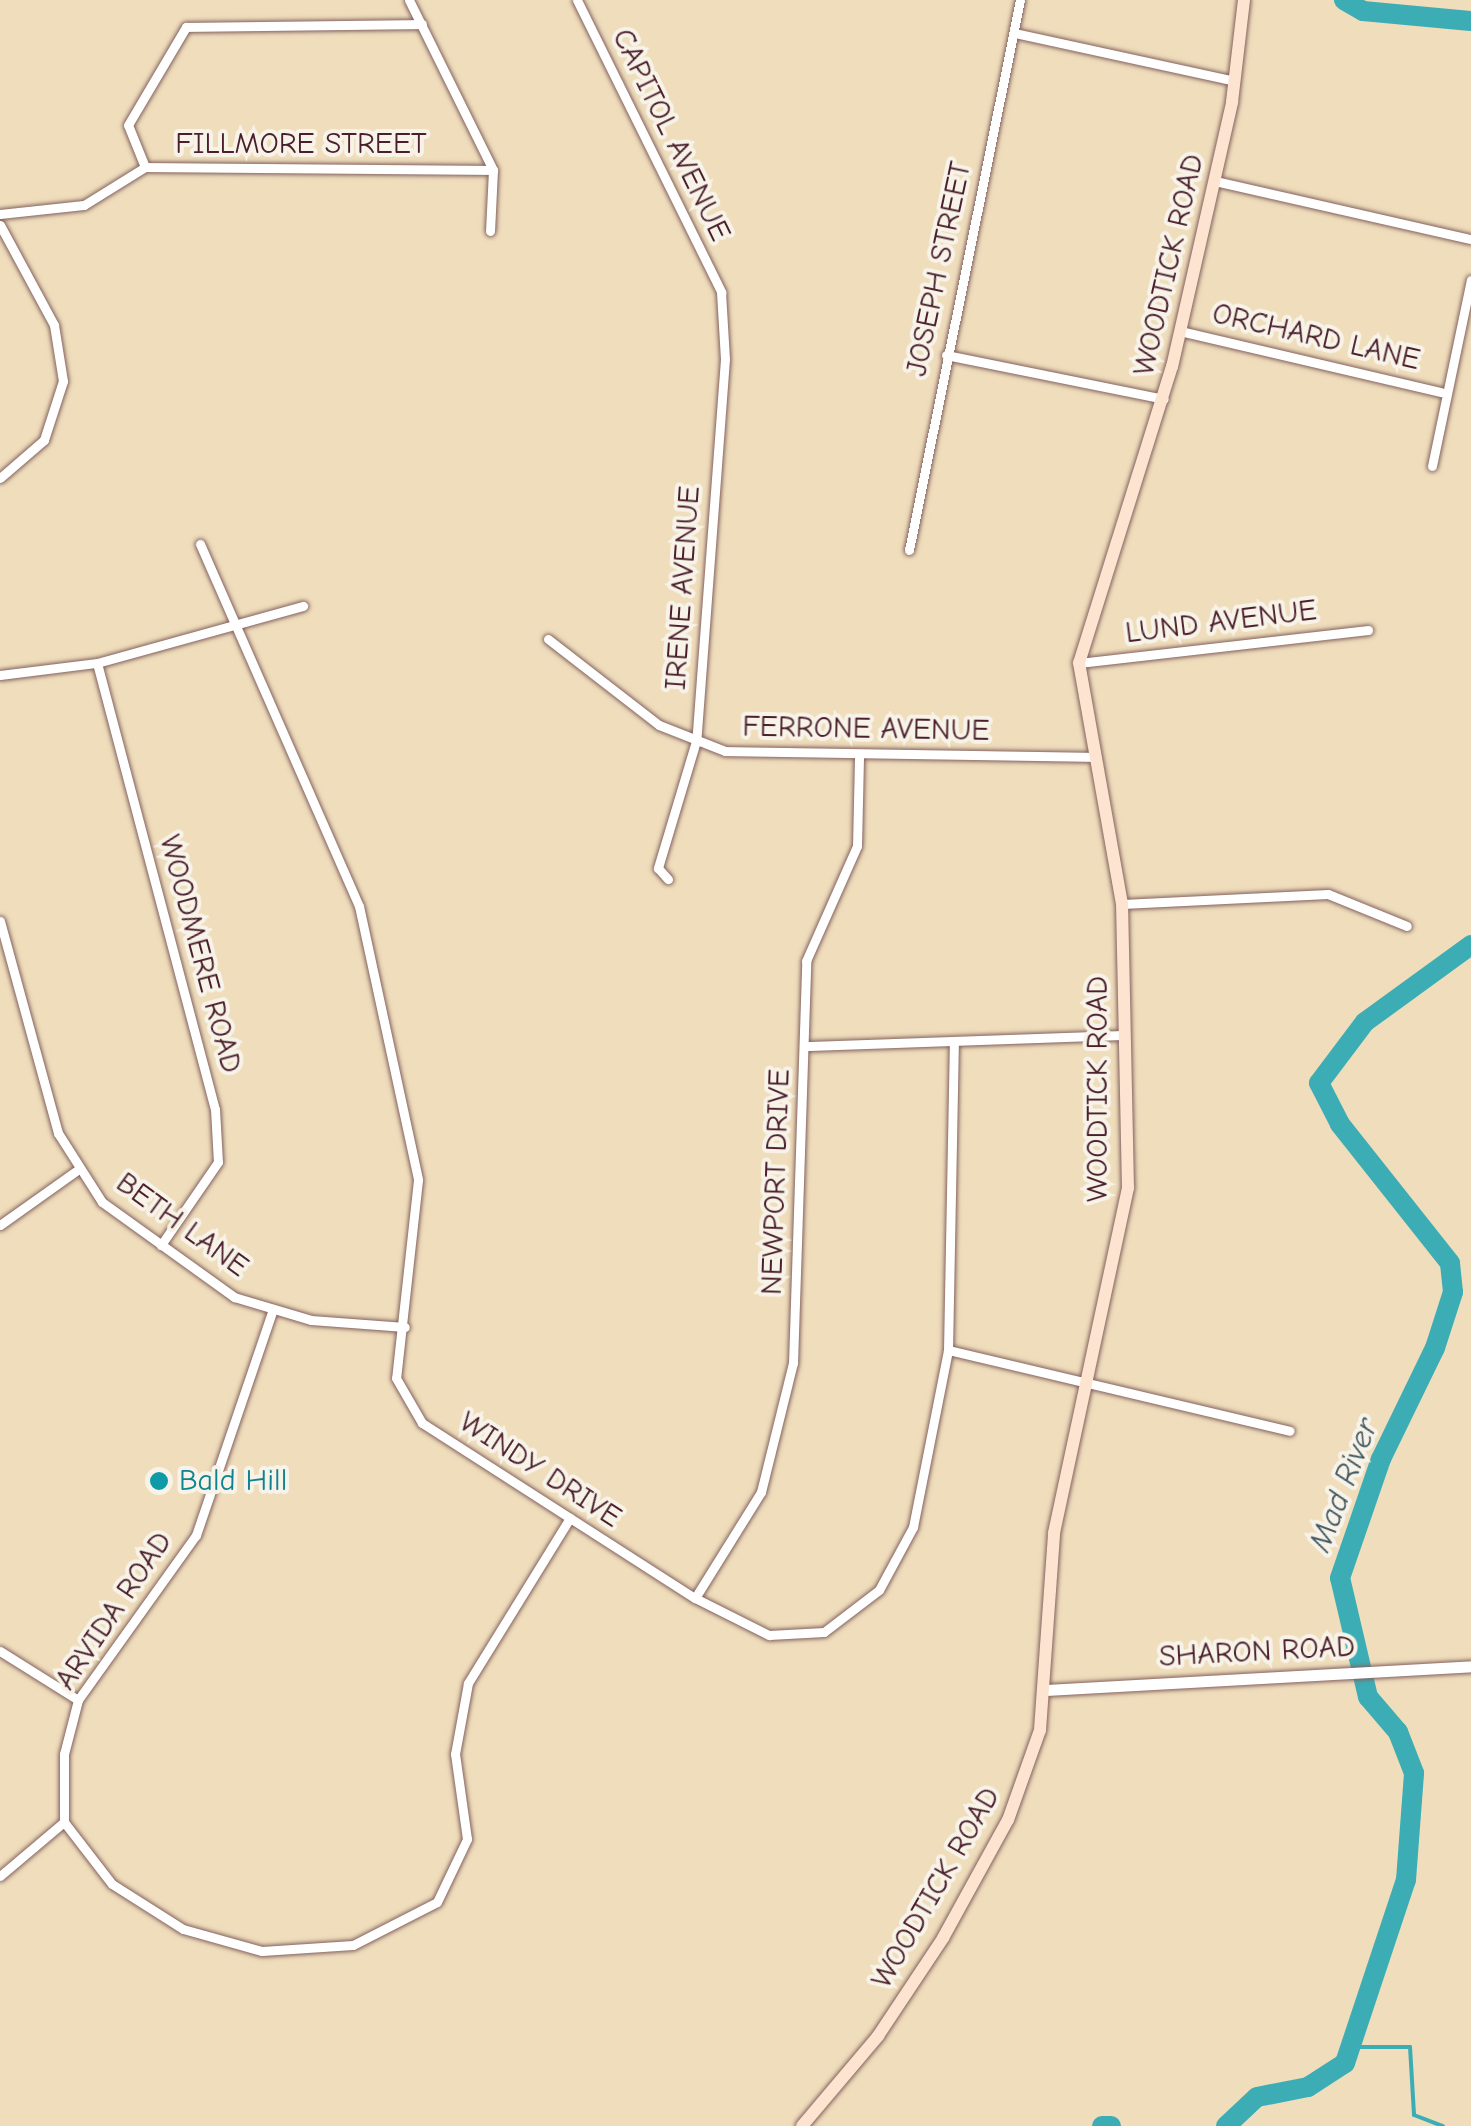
<!DOCTYPE html>
<style>
body{margin:0}
#map{position:relative;width:1471px;height:2126px;overflow:hidden;background:#efddbc;font-family:"Comic Neue",sans-serif}
div>[style]{position:absolute}
.stream>*{height:4px;margin:-2px;padding:0 2px;transform-origin:2px;border-radius:2px;background:#3cadb5}
.river>*{height:20px;margin:-10px;padding:0 10px;transform-origin:10px;border-radius:10px;background:#3cadb5}
.roads{filter:drop-shadow(0 0 2px #84625e) drop-shadow(0 0 2px #84625e)}
.minor>*{height:9px;margin:-4.5px;padding:0 4.5px;transform-origin:4.5px;border-radius:4.5px;background:#fff}
.tertiary>*{height:11px;margin:-5.5px;padding:0 5.5px;transform-origin:5.5px;border-radius:5.5px;background:#fff}
.secondary>*{height:12px;margin:-6px;padding:0 6px;transform-origin:6px;border-radius:6px;background:#fde4d0}
.dots>*{width:28px;height:28px;translate:-50% -50%;box-sizing:border-box;border:5px solid #f7f3e8;border-radius:50%}
span{translate:-50% -50%;white-space:nowrap;text-align:center;line-height:1.15;-webkit-text-stroke:8px #f7f3e8;paint-order:stroke}
.street-label{font-size:30px;color:#4a1f2b}
.culture-label{font-size:30px;color:#0d838f}
.left{translate:0 -50%;text-align:left}
.water-label{font-size:32px;color:#445862;font-style:italic}
</style>
<div id="map">
<div class="stream">
<div style="left:1353px;top:2047px;width:57px"></div>
<div style="left:1410px;top:2047px;width:68px;rotate:86.6deg"></div>
<div style="left:1414px;top:2115px;width:31px;rotate:21deg"></div>
</div>
<div class="river">
<div style="left:1344px;top:0;width:22px;rotate:30deg"></div>
<div style="left:1363px;top:11px;width:108px;rotate:5.3deg"></div>
<div style="left:1102px;top:2126px;width:9px"></div>
<div style="left:1226px;top:2126px;width:42px;rotate:-43.1deg"></div>
<div style="left:1257px;top:2097px;width:52px;rotate:-11.1deg"></div>
<div style="left:1308px;top:2087px;width:44px;rotate:-33deg"></div>
<div style="left:1345px;top:2063px;width:193px;rotate:-71.6deg"></div>
<div style="left:1406px;top:1880px;width:107px;rotate:-85.7deg"></div>
<div style="left:1414px;top:1773px;width:44px;rotate:-111.3deg"></div>
<div style="left:1398px;top:1732px;width:46px;rotate:-130.6deg"></div>
<div style="left:1368px;top:1697px;width:122px;rotate:-103.2deg"></div>
<div style="left:1340px;top:1578px;width:126px;rotate:-71deg"></div>
<div style="left:1381px;top:1459px;width:123px;rotate:-64.1deg"></div>
<div style="left:1435px;top:1348px;width:59px;rotate:-72.2deg"></div>
<div style="left:1453px;top:1292px;width:29px;rotate:-96deg"></div>
<div style="left:1450px;top:1263px;width:177px;rotate:-128.4deg"></div>
<div style="left:1340px;top:1124px;width:46px;rotate:-117.1deg"></div>
<div style="left:1319px;top:1083px;width:76px;rotate:-53deg"></div>
<div style="left:1365px;top:1022px;width:131px;rotate:-36deg"></div>
</div>
<div class="roads">
<div class="minor">
<div style="left:409px;top:0;width:190px;rotate:63.7deg"></div>
<div style="left:493px;top:170px;width:61px;rotate:92.8deg"></div>
<div style="left:577px;top:0;width:326px;rotate:63.7deg"></div>
<div style="left:721px;top:292px;width:67px;rotate:86.6deg"></div>
<div style="left:725px;top:359px;width:383px;rotate:94.3deg"></div>
<div style="left:696px;top:741px;width:133px;rotate:106.7deg"></div>
<div style="left:658px;top:868px;width:15px;rotate:48deg"></div>
<div style="left:1015px;top:33px;width:225px;rotate:12.3deg"></div>
<div style="left:145px;top:167px;width:45px;rotate:-112deg"></div>
<div style="left:128px;top:125px;width:114px;rotate:-59.4deg"></div>
<div style="left:186px;top:27px;width:236px;rotate:-0.7deg"></div>
<div style="left:1215px;top:181px;width:262px;rotate:12.8deg"></div>
<div style="left:0;top:214px;width:84px;rotate:-6.1deg"></div>
<div style="left:84px;top:205px;width:72px;rotate:-31.9deg"></div>
<div style="left:145px;top:167px;width:348px;rotate:0.5deg"></div>
<div style="left:0;top:225px;width:114px;rotate:61.6deg"></div>
<div style="left:54px;top:325px;width:57px;rotate:80.9deg"></div>
<div style="left:63px;top:381px;width:62px;rotate:107.9deg"></div>
<div style="left:44px;top:440px;width:58px;rotate:139.2deg"></div>
<div style="left:1180px;top:331px;width:268px;rotate:13.2deg"></div>
<div style="left:946px;top:355px;width:222px;rotate:11.4deg"></div>
<div style="left:1432px;top:466px;width:190px;rotate:-78.2deg"></div>
<div style="left:200px;top:544px;width:395px;rotate:66.3deg"></div>
<div style="left:359px;top:906px;width:280px;rotate:77.8deg"></div>
<div style="left:418px;top:1180px;width:199px;rotate:96.3deg"></div>
<div style="left:396px;top:1378px;width:52px;rotate:60deg"></div>
<div style="left:422px;top:1423px;width:324px;rotate:32.7deg"></div>
<div style="left:695px;top:1598px;width:83px;rotate:26.6deg"></div>
<div style="left:769px;top:1635px;width:55px;rotate:-3.1deg"></div>
<div style="left:824px;top:1632px;width:69px;rotate:-37.4deg"></div>
<div style="left:879px;top:1590px;width:72px;rotate:-61.6deg"></div>
<div style="left:913px;top:1527px;width:180px;rotate:-78.8deg"></div>
<div style="left:948px;top:1350px;width:309px;rotate:-88.9deg"></div>
<div style="left:909px;top:550px;width:561px;rotate:-78.59deg"></div>
<div style="left:548px;top:639px;width:140px;rotate:37.8deg"></div>
<div style="left:659px;top:725px;width:71px;rotate:21.5deg"></div>
<div style="left:725px;top:751px;width:371px;rotate:0.9deg"></div>
<div style="left:97px;top:663px;width:461px;rotate:75.2deg"></div>
<div style="left:215px;top:1109px;width:53px;rotate:86.8deg"></div>
<div style="left:218px;top:1162px;width:101px;rotate:124.5deg"></div>
<div style="left:1079px;top:663px;width:291px;rotate:-6.5deg"></div>
<div style="left:0;top:675px;width:98px;rotate:-7.1deg"></div>
<div style="left:97px;top:663px;width:214px;rotate:-15.5deg"></div>
<div style="left:1122px;top:904px;width:206px;rotate:-2.8deg"></div>
<div style="left:1328px;top:894px;width:85px;rotate:22.1deg"></div>
<div style="left:0;top:921px;width:220px;rotate:74.7deg"></div>
<div style="left:58px;top:1133px;width:82px;rotate:57.5deg"></div>
<div style="left:102px;top:1202px;width:163px;rotate:35.7deg"></div>
<div style="left:234px;top:1297px;width:80px;rotate:16.6deg"></div>
<div style="left:311px;top:1320px;width:94px;rotate:4.3deg"></div>
<div style="left:807px;top:1046px;width:318px;rotate:-2deg"></div>
<div style="left:0;top:1225px;width:93px;rotate:-35.4deg"></div>
<div style="left:273px;top:1309px;width:239px;rotate:108.8deg"></div>
<div style="left:196px;top:1535px;width:203px;rotate:125.6deg"></div>
<div style="left:78px;top:1700px;width:56px;rotate:104.5deg"></div>
<div style="left:64px;top:1754px;width:68px;rotate:90deg"></div>
<div style="left:64px;top:1822px;width:78px;rotate:52.3deg"></div>
<div style="left:112px;top:1884px;width:84px;rotate:32.4deg"></div>
<div style="left:183px;top:1929px;width:82px;rotate:15.6deg"></div>
<div style="left:262px;top:1951px;width:91px;rotate:-3.8deg"></div>
<div style="left:353px;top:1945px;width:94px;rotate:-27.1deg"></div>
<div style="left:437px;top:1902px;width:70px;rotate:-64.5deg"></div>
<div style="left:467px;top:1839px;width:86px;rotate:-98deg"></div>
<div style="left:455px;top:1754px;width:72px;rotate:-79.6deg"></div>
<div style="left:468px;top:1683px;width:194px;rotate:-58.3deg"></div>
<div style="left:948px;top:1350px;width:351px;rotate:13.3deg"></div>
<div style="left:695px;top:1598px;width:125px;rotate:-58.1deg"></div>
<div style="left:761px;top:1492px;width:133px;rotate:-76.1deg"></div>
<div style="left:793px;top:1363px;width:402px;rotate:-88.1deg"></div>
<div style="left:806px;top:961px;width:126px;rotate:-66.1deg"></div>
<div style="left:857px;top:846px;width:88px;rotate:-88.7deg"></div>
<div style="left:0;top:1651px;width:92px;rotate:32.1deg"></div>
<div style="left:0;top:1876px;width:84px;rotate:-40.2deg"></div>
</div>
<div class="tertiary">
<div style="left:1047px;top:1690px;width:425px;rotate:-3.2deg"></div>
</div>
<div class="secondary">
<div style="left:802px;top:2126px;width:118px;rotate:-49.8deg"></div>
<div style="left:878px;top:2036px;width:118px;rotate:-56.4deg"></div>
<div style="left:943px;top:1938px;width:135px;rotate:-61.2deg"></div>
<div style="left:1008px;top:1820px;width:96px;rotate:-70.4deg"></div>
<div style="left:1040px;top:1730px;width:197px;rotate:-85.9deg"></div>
<div style="left:1054px;top:1533px;width:353px;rotate:-77.9deg"></div>
<div style="left:1128px;top:1188px;width:284px;rotate:-91.2deg"></div>
<div style="left:1122px;top:904px;width:245px;rotate:-100.1deg"></div>
<div style="left:1079px;top:663px;width:310px;rotate:-72.6deg"></div>
<div style="left:1172px;top:367px;width:272px;rotate:-77.2deg"></div>
<div style="left:1232px;top:102px;width:103px;rotate:-83.3deg"></div>
</div>
</div>
<div class="dots">
<div style="left:159px;top:1481px;background:#0f9aa8"></div>
</div>
<div class="street-label">
<span style="left:671px;top:135px;rotate:64deg">CAPITOL AVENUE</span>
<span style="left:301px;top:144px">FILLMORE STREET</span>
<span style="left:1169px;top:265px;rotate:-77deg">WOODTICK ROAD</span>
<span style="left:939px;top:269px;rotate:-78deg">JOSEPH STREET</span>
<span style="left:1316px;top:337px;rotate:13deg">ORCHARD LANE</span>
<span style="left:683px;top:588px;rotate:-86deg">IRENE AVENUE</span>
<span style="left:1221px;top:622px;rotate:-7deg">LUND AVENUE</span>
<span style="left:866px;top:729px;rotate:1deg">FERRONE AVENUE</span>
<span style="left:200px;top:954px;rotate:75deg">WOODMERE ROAD</span>
<span style="left:1098px;top:1089px;rotate:-90deg">WOODTICK ROAD</span>
<span style="left:776px;top:1182px;rotate:-88deg">NEWPORT DRIVE</span>
<span style="left:182px;top:1225px;rotate:36deg">BETH LANE</span>
<span style="left:540px;top:1470px;rotate:33deg">WINDY DRIVE</span>
<span style="left:114px;top:1611px;rotate:-56deg">ARVIDA ROAD</span>
<span style="left:1257px;top:1652px;rotate:-3deg">SHARON ROAD</span>
<span style="left:936px;top:1888px;rotate:-60deg">WOODTICK ROAD</span>
</div>
<div class="culture-label">
<span class="left" style="left:179px;top:1481px">Bald Hill</span>
</div>
<div class="water-label">
<span style="left:1344px;top:1485px;rotate:-69deg">Mad River</span>
</div>
</div>
